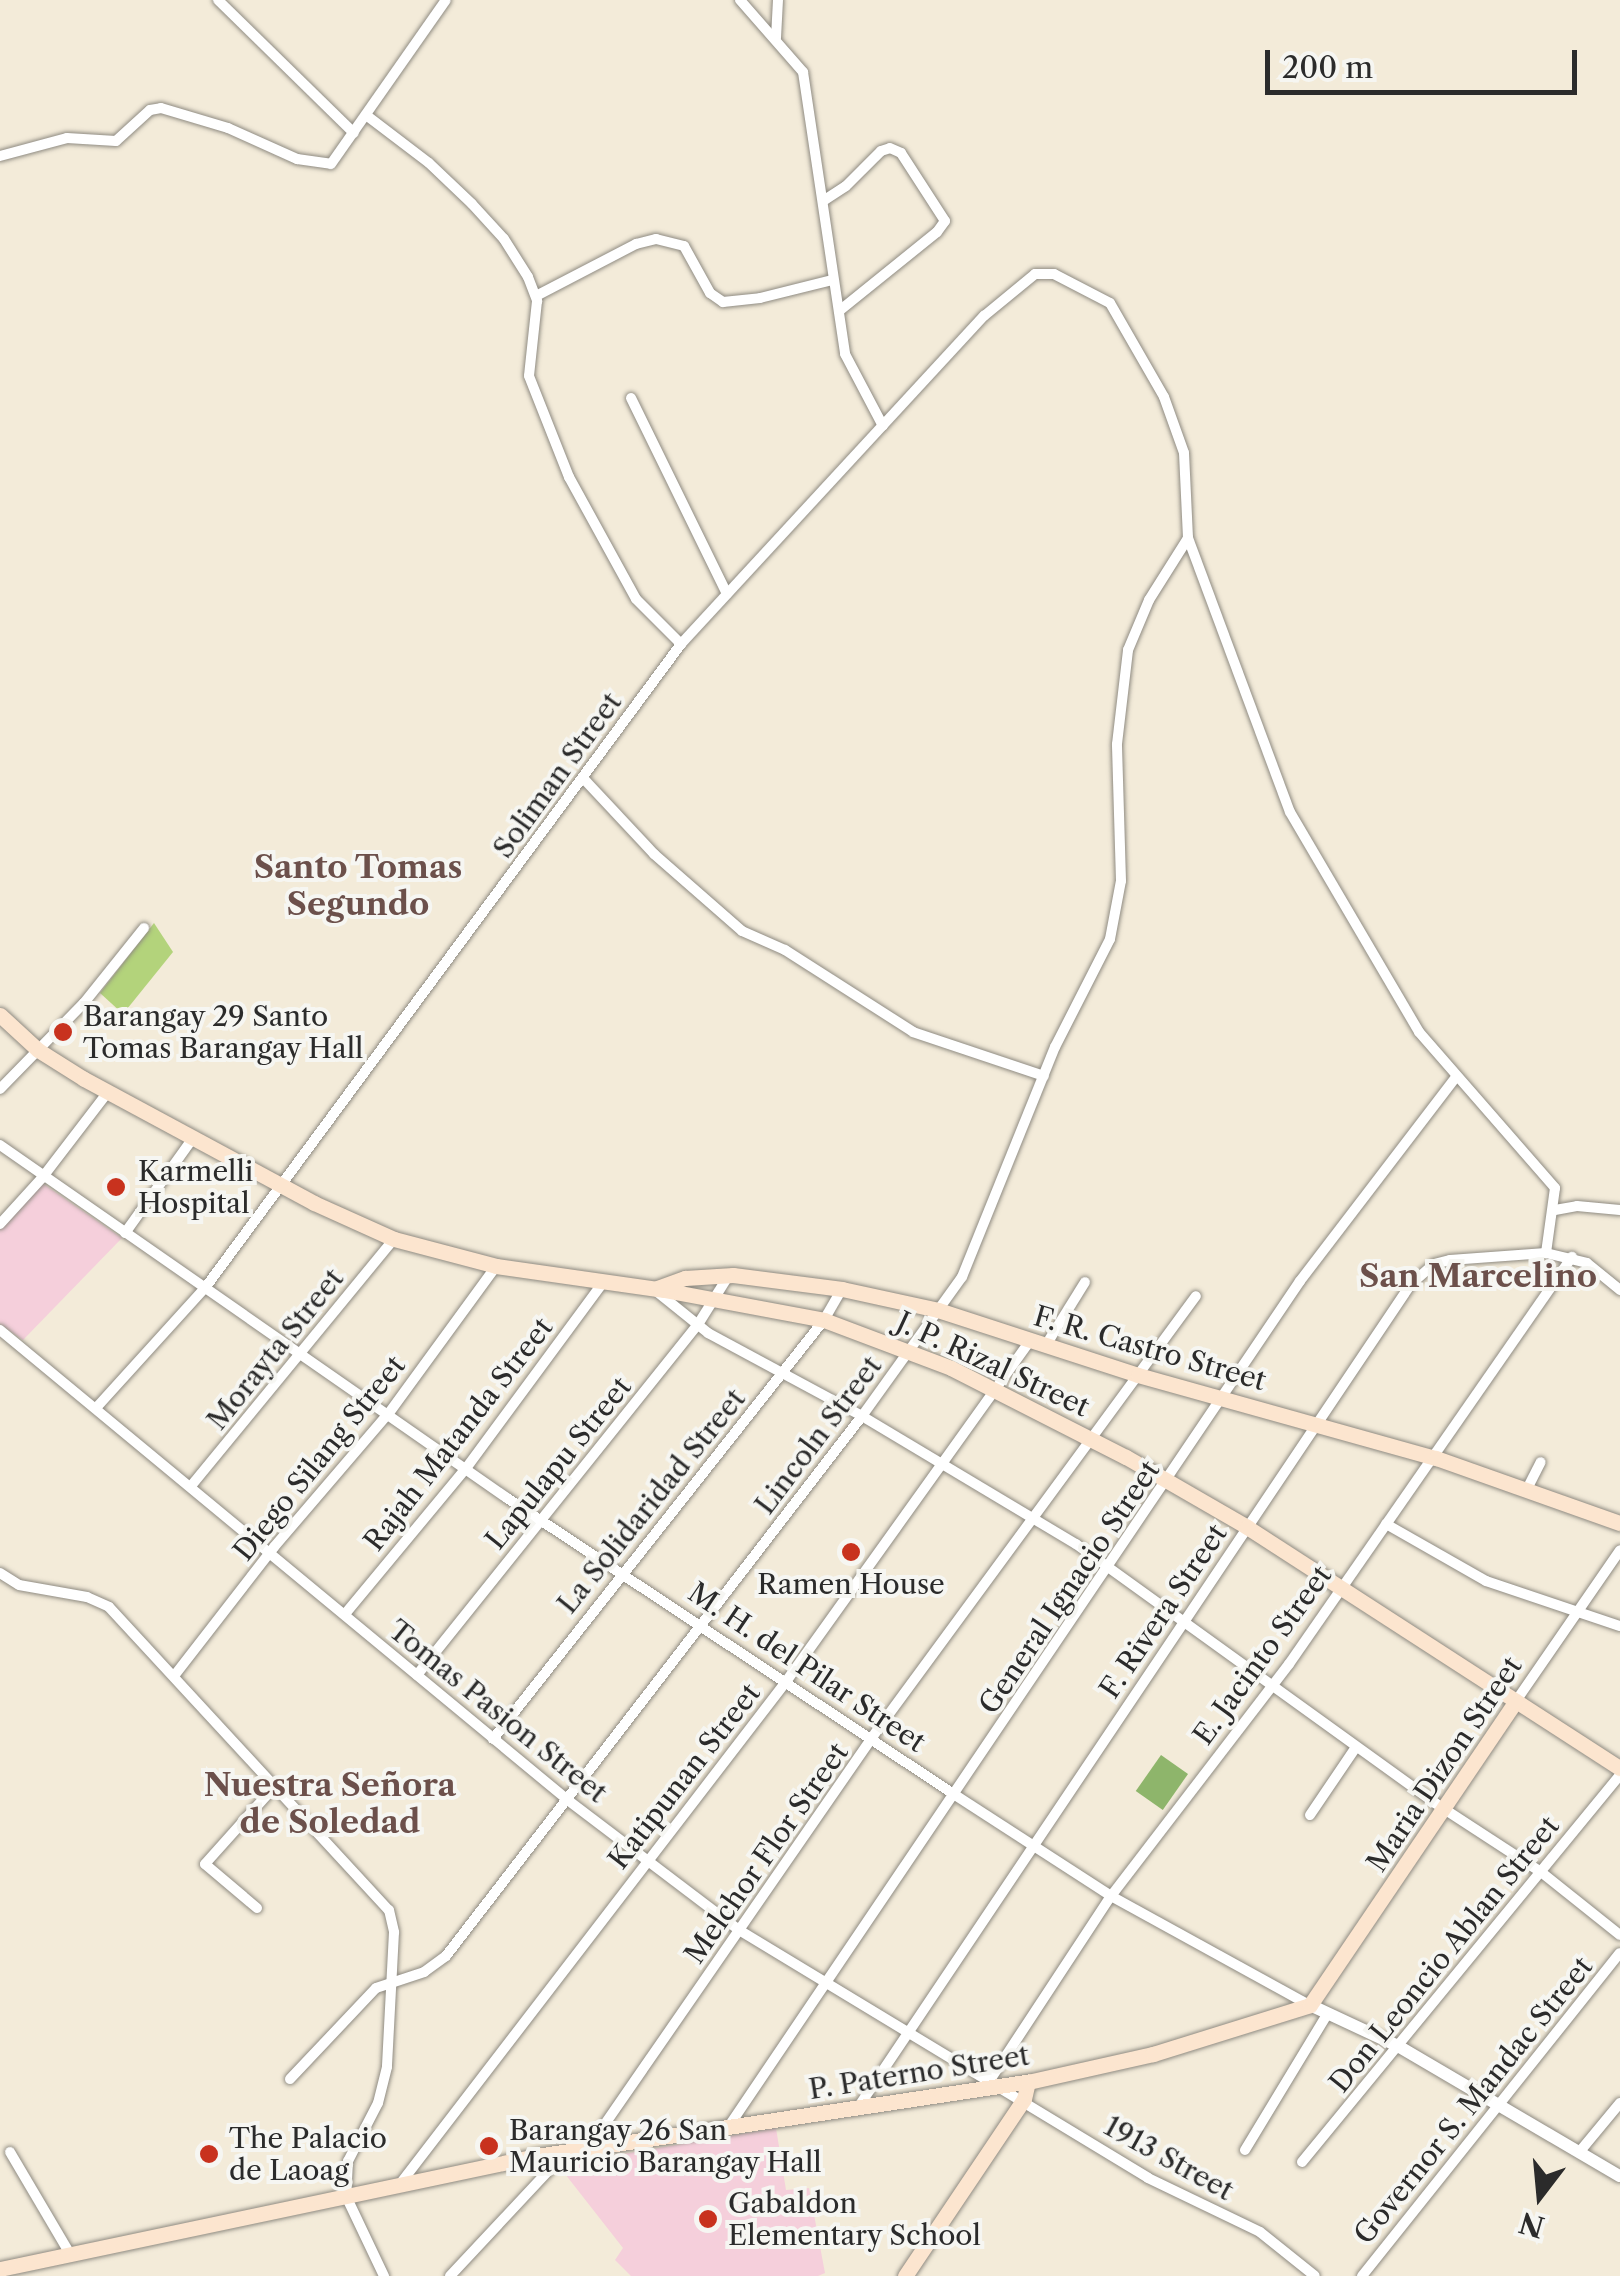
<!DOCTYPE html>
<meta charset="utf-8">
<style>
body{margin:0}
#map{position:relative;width:1620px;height:2276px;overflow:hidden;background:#f3ebd9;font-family:"Libre Caslon Text",serif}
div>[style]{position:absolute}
.built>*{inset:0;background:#f5cfdb}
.green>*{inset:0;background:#b3d37b}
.forest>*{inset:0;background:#8eb56b;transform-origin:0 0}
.roads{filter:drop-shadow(0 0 2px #8f8b82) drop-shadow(0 0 2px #8f8b82)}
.minor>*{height:10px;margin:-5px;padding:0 5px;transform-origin:5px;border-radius:5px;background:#fff}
.tertiary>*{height:12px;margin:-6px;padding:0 6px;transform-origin:6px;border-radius:6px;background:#fff}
.secondary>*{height:15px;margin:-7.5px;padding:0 7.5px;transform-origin:7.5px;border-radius:7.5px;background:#fce5cf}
.dots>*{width:28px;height:28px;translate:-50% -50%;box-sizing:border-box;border:5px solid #f6f6f2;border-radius:50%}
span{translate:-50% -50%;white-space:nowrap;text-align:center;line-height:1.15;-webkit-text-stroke:8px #f6f6f2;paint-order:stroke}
.street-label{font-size:28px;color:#2b2b2b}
.poi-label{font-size:28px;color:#2b2b2b}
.left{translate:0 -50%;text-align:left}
.quarter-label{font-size:32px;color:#6c504b;font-weight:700}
.north{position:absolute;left:1490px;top:2146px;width:100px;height:100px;-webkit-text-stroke:8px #f6f6f2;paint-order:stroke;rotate:196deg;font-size:28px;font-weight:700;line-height:40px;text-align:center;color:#2b2b2b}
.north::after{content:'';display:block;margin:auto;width:35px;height:45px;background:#2b2b2b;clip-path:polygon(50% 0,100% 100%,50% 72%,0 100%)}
.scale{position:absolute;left:1265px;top:50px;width:312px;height:45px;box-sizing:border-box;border:5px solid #2b2b2b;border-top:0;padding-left:12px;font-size:30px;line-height:35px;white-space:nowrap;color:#2b2b2b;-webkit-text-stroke:8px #f6f6f2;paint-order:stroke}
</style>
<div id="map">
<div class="built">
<div style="clip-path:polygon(42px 1183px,122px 1238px,23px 1340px,0 1324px,0 1230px)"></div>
<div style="clip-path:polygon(776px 2128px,786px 2190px,809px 2188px,825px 2273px,818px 2276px,631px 2276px,615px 2260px,623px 2248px,558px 2165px)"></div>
</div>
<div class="green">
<div style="clip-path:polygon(154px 923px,173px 952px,123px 1014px,100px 993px)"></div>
</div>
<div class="forest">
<div style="left:1161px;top:1755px;width:33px;height:44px;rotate:35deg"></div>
</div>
<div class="roads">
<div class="minor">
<div style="left:218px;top:0;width:190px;rotate:44.4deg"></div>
<div style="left:740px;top:0;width:96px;rotate:48.8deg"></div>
<div style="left:803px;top:72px;width:285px;rotate:81.5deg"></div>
<div style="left:845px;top:354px;width:81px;rotate:62.2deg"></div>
<div style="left:776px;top:38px;width:38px;rotate:-87deg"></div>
<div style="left:366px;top:115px;width:79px;rotate:37.3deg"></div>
<div style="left:429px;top:163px;width:59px;rotate:43.6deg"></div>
<div style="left:472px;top:204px;width:47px;rotate:47.6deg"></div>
<div style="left:504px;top:239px;width:45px;rotate:57.7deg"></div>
<div style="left:528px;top:277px;width:26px;rotate:69deg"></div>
<div style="left:537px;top:301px;width:75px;rotate:96.1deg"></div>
<div style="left:529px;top:376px;width:109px;rotate:68.4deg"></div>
<div style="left:569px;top:477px;width:139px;rotate:61.2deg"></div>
<div style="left:636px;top:599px;width:64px;rotate:45deg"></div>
<div style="left:0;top:156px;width:69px;rotate:-15deg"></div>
<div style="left:67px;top:138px;width:49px;rotate:3.5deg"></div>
<div style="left:116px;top:141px;width:46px;rotate:-42.4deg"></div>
<div style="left:150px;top:110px;width:11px;rotate:-10deg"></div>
<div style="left:161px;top:108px;width:70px;rotate:16.6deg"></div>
<div style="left:228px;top:128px;width:76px;rotate:24.2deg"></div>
<div style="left:297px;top:159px;width:34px;rotate:8deg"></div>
<div style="left:331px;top:164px;width:200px;rotate:-55deg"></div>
<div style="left:823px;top:201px;width:27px;rotate:-33deg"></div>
<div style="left:846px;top:186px;width:49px;rotate:-45deg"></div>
<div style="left:881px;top:151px;width:9px;rotate:-18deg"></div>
<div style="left:890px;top:148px;width:12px;rotate:24deg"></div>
<div style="left:901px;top:153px;width:81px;rotate:57.1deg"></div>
<div style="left:945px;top:221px;width:14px;rotate:126deg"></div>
<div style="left:937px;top:232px;width:126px;rotate:141.1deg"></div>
<div style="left:536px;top:296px;width:113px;rotate:-27.5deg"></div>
<div style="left:636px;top:244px;width:21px;rotate:-14deg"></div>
<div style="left:656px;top:239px;width:29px;rotate:14deg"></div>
<div style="left:684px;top:246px;width:54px;rotate:61deg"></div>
<div style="left:710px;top:293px;width:16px;rotate:35deg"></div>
<div style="left:723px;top:302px;width:37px;rotate:-6deg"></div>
<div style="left:760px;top:298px;width:74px;rotate:-14deg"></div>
<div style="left:631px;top:398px;width:218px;rotate:63.9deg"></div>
<div style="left:583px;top:778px;width:104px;rotate:46.9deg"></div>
<div style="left:654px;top:854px;width:117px;rotate:41.2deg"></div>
<div style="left:742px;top:931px;width:47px;rotate:23.8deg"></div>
<div style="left:785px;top:950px;width:152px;rotate:32.6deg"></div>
<div style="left:913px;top:1032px;width:138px;rotate:18.6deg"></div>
<div style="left:0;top:1089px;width:120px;rotate:-45.7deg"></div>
<div style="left:84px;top:1003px;width:96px;rotate:-51.3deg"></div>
<div style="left:0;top:1145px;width:618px;rotate:34.85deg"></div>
<div style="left:507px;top:1498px;width:538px;rotate:33.54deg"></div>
<div style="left:955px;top:1795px;width:186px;rotate:32.9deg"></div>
<div style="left:1111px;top:1896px;width:226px;rotate:28.8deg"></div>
<div style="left:1555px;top:1210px;width:22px;rotate:-10deg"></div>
<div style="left:1577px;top:1206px;width:43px;rotate:5.3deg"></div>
<div style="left:0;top:1224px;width:62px;rotate:-47.6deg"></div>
<div style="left:42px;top:1178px;width:108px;rotate:-52.5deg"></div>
<div style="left:125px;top:1233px;width:117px;rotate:-54.4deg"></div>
<div style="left:656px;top:1291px;width:67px;rotate:38.9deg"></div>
<div style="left:708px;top:1333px;width:175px;rotate:28.3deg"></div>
<div style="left:862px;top:1416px;width:249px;rotate:30.9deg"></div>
<div style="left:1076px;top:1544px;width:443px;rotate:35.8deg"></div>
<div style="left:1435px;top:1803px;width:126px;rotate:33.1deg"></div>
<div style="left:1541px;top:1872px;width:101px;rotate:38.6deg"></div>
<div style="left:0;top:1330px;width:739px;rotate:39.62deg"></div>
<div style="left:569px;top:1801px;width:213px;rotate:37.2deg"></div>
<div style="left:739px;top:1930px;width:478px;rotate:31.2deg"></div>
<div style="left:1148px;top:2178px;width:124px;rotate:25.7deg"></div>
<div style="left:1260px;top:2232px;width:70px;rotate:38.7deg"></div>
<div style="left:1046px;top:1345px;width:74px;rotate:-58.2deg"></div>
<div style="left:96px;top:1408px;width:162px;rotate:-47.8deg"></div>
<div style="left:205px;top:1288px;width:801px;rotate:-53.53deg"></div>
<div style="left:681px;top:644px;width:447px;rotate:-47.3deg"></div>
<div style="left:984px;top:316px;width:66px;rotate:-39.5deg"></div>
<div style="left:1035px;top:274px;width:19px"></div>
<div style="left:1054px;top:274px;width:63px;rotate:27.4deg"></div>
<div style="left:1110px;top:303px;width:108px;rotate:60.1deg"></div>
<div style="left:1164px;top:397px;width:59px;rotate:70.3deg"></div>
<div style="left:1184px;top:453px;width:85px;rotate:87.3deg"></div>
<div style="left:1188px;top:538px;width:292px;rotate:69.6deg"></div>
<div style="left:1290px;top:812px;width:255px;rotate:59.6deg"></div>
<div style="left:1419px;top:1032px;width:207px;rotate:48.9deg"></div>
<div style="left:1555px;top:1188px;width:66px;rotate:97.9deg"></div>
<div style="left:191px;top:1486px;width:320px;rotate:-50.6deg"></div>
<div style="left:1527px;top:1489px;width:30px;rotate:-63deg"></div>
<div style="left:1386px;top:1524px;width:115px;rotate:29.7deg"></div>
<div style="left:1486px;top:1581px;width:141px;rotate:18.6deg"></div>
<div style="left:0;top:1573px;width:22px;rotate:32deg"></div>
<div style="left:19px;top:1585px;width:69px;rotate:10deg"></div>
<div style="left:87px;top:1597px;width:24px;rotate:24deg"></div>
<div style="left:109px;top:1607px;width:413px;rotate:47.3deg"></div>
<div style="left:389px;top:1910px;width:23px;rotate:77deg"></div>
<div style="left:394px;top:1932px;width:135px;rotate:93deg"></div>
<div style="left:387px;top:2067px;width:37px;rotate:104deg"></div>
<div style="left:378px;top:2103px;width:65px;rotate:117.3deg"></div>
<div style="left:348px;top:2161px;width:35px;rotate:93deg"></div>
<div style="left:346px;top:2196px;width:89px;rotate:64.6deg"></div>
<div style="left:345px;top:1614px;width:191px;rotate:-50.3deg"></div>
<div style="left:467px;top:1467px;width:232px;rotate:-53.6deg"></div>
<div style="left:417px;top:1675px;width:447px;rotate:-51.3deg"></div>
<div style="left:697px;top:1326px;width:60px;rotate:-57.9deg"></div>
<div style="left:174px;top:1676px;width:163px;rotate:-52.2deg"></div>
<div style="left:274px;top:1547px;width:177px;rotate:-49.4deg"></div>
<div style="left:389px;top:1413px;width:182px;rotate:-53.9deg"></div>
<div style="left:1516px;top:1701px;width:183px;rotate:-55.4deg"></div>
<div style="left:493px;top:1739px;width:534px;rotate:-51.69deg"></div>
<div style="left:824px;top:1320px;width:36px;rotate:-60deg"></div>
<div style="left:1310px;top:1815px;width:82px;rotate:-55.9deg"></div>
<div style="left:257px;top:1908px;width:68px;rotate:-139.8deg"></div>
<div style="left:205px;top:1864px;width:106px;rotate:-48.1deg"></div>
<div style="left:290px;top:2079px;width:125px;rotate:-46.6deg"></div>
<div style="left:376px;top:1988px;width:51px;rotate:-18.4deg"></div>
<div style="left:424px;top:1972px;width:27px;rotate:-36deg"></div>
<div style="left:446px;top:1956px;width:682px;rotate:-52.39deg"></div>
<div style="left:862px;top:1416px;width:171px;rotate:-54.3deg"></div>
<div style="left:962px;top:1277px;width:248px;rotate:-68deg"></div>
<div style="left:1055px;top:1047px;width:121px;rotate:-63deg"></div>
<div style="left:1110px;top:939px;width:59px;rotate:-79.3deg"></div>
<div style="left:1121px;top:881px;width:137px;rotate:-91.7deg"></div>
<div style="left:1117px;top:744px;width:95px;rotate:-83.3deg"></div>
<div style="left:1128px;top:650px;width:54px;rotate:-67.2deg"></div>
<div style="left:1149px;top:600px;width:73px;rotate:-57.8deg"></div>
<div style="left:990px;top:2080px;width:220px;rotate:-56.7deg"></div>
<div style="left:1111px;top:1896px;width:292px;rotate:-52.5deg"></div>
<div style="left:1289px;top:1664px;width:496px;rotate:-55.2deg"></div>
<div style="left:859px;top:2106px;width:990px;rotate:-56.12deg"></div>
<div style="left:1411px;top:1284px;width:30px;rotate:-41deg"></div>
<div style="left:1434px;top:1264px;width:16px;rotate:-14deg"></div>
<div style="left:1450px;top:1260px;width:96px;rotate:-4.2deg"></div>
<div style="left:1546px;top:1253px;width:42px;rotate:13.7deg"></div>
<div style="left:1587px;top:1263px;width:43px;rotate:39.3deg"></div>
<div style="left:729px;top:2126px;width:1020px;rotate:-55.95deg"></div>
<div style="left:1300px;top:1281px;width:255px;rotate:-52.6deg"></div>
<div style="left:589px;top:2147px;width:508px;rotate:-55.34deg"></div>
<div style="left:878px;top:1729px;width:537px;rotate:-53.71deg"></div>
<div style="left:1245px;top:2150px;width:160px;rotate:-58.8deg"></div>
<div style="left:1581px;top:2150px;width:61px;rotate:-50.3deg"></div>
<div style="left:10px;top:2152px;width:118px;rotate:59.5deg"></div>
<div style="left:1302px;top:2162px;width:501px;rotate:-50.59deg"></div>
<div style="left:400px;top:2184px;width:632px;rotate:-52.46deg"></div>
<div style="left:785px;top:1683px;width:422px;rotate:-54.4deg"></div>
<div style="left:450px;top:2276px;width:149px;rotate:-46.9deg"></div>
<div style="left:552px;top:2167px;width:13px;rotate:-99deg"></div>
<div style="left:1362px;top:2276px;width:413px;rotate:-51.4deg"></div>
</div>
<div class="tertiary">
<div style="left:1310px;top:2005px;width:97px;rotate:25deg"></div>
<div style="left:1398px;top:2046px;width:257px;rotate:30.4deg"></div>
</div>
<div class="secondary">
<div style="left:0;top:1015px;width:52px;rotate:42.6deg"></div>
<div style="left:38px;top:1050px;width:54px;rotate:32.2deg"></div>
<div style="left:84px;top:1079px;width:261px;rotate:28.3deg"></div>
<div style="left:314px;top:1203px;width:88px;rotate:24.2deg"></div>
<div style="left:394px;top:1239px;width:106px;rotate:14.8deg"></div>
<div style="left:496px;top:1266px;width:170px;rotate:8.1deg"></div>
<div style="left:664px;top:1290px;width:163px;rotate:10.6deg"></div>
<div style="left:824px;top:1320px;width:136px;rotate:20.7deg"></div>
<div style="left:951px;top:1368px;width:196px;rotate:27deg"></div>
<div style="left:1126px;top:1457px;width:140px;rotate:30deg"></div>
<div style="left:1247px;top:1527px;width:444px;rotate:32.9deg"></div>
<div style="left:657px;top:1288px;width:30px;rotate:-20deg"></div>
<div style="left:685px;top:1278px;width:48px;rotate:-3.6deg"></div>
<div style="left:733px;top:1275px;width:110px;rotate:7.3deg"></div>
<div style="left:842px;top:1289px;width:98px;rotate:12.3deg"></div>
<div style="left:938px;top:1310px;width:210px;rotate:18deg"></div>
<div style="left:1138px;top:1375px;width:309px;rotate:15.6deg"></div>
<div style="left:1436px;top:1458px;width:195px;rotate:19.5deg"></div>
<div style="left:0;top:2269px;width:548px;rotate:-11.9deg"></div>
<div style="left:536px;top:2156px;width:498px;rotate:-8.6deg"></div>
<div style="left:1028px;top:2082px;width:128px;rotate:-12.6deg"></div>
<div style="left:1153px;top:2054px;width:164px;rotate:-17.3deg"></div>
<div style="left:1310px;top:2005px;width:367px;rotate:-55.9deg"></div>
<div style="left:905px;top:2276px;width:213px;rotate:-56.1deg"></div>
<div style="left:1024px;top:2099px;width:17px;rotate:-77deg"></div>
</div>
</div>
<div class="dots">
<div style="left:63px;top:1032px;background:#c8321e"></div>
<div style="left:116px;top:1187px;background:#c8321e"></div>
<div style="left:851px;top:1552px;background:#c8321e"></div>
<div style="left:489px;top:2146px;background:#c8321e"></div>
<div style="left:209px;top:2154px;background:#c8321e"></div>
<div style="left:708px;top:2219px;background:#c8321e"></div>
</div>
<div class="street-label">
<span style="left:557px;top:775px;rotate:-54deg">Soliman Street</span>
<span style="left:1150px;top:1348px;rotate:16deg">F. R. Castro Street</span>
<span style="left:275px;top:1349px;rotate:-51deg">Morayta Street</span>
<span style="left:993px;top:1364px;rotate:25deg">J. P. Rizal Street</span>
<span style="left:458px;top:1434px;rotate:-52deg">Rajah Matanda Street</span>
<span style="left:818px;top:1435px;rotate:-53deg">Lincoln Street</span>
<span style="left:319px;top:1458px;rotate:-51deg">Diego Silang Street</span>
<span style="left:558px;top:1463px;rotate:-51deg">Lapulapu Street</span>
<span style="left:651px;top:1501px;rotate:-51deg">La Solidaridad Street</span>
<span style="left:1069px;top:1587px;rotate:-56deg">General Ignacio Street</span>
<span style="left:1163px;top:1611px;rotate:-56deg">F. Rivera Street</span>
<span style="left:1262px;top:1655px;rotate:-54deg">E. Jacinto Street</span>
<span style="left:807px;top:1667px;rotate:34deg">M. H. del Pilar Street</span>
<span style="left:498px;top:1711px;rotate:39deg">Tomas Pasion Street</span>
<span style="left:1444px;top:1764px;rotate:-56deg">Maria Dizon Street</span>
<span style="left:684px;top:1776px;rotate:-52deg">Katipunan Street</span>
<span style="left:766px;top:1853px;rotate:-55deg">Melchor Flor Street</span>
<span style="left:1444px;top:1954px;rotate:-51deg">Don Leoncio Ablan Street</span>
<span style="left:919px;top:2072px;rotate:-9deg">P. Paterno Street</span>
<span style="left:1473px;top:2100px;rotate:-51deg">Governor S. Mandac Street</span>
<span style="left:1169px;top:2158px;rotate:29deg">1913 Street</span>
</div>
<div class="poi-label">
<span class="left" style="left:83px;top:1032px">Barangay 29 Santo<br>Tomas Barangay Hall</span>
<span class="left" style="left:138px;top:1187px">Karmelli<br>Hospital</span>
<span style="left:851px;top:1584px">Ramen House</span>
<span class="left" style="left:509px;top:2146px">Barangay 26 San<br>Mauricio Barangay Hall</span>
<span class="left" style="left:229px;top:2154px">The Palacio<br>de Laoag</span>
<span class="left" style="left:728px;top:2219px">Gabaldon<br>Elementary School</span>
</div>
<div class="quarter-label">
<span style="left:358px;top:886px">Santo Tomas<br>Segundo</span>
<span style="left:1478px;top:1276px">San Marcelino</span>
<span style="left:330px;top:1804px">Nuestra Señora<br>de Soledad</span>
</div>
<div class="north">N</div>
<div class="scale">200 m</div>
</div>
